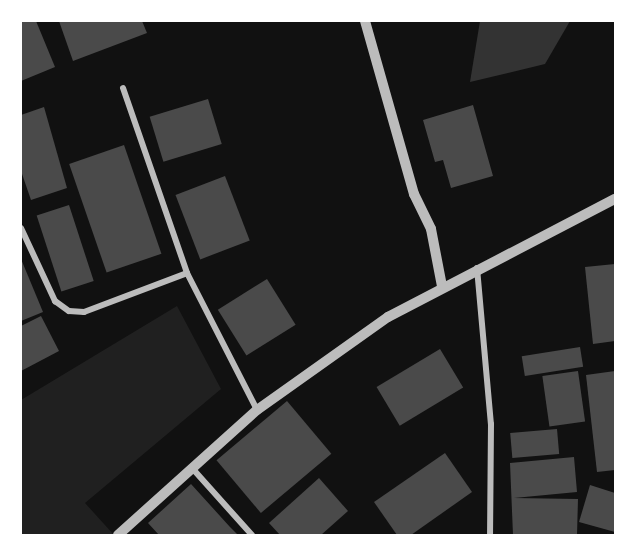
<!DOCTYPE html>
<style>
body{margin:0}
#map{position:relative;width:636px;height:556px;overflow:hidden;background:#111;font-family:Barlow,sans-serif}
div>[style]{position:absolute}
.green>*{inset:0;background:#202020}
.water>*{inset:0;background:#333}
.building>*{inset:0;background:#4a4a4a;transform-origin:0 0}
.minor>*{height:6px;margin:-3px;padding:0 3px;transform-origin:3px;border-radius:3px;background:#bcbcbc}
.tertiary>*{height:10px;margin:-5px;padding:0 5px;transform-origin:5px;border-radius:5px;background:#bcbcbc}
span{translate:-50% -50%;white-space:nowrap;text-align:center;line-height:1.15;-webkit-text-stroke:6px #fff;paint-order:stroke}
.frame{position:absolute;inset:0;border:22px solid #fff;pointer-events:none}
</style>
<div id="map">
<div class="green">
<div style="clip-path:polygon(177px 306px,221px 389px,85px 503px,114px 535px,21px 535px,21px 400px)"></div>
</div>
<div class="water">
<div style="clip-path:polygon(480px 21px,570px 21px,545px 64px,470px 82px)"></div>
</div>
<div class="building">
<div style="clip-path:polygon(21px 21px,36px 21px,55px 67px,21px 81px)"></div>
<div style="clip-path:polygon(59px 21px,142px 21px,147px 33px,73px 61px)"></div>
<div style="left:208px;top:99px;width:47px;height:61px;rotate:73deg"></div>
<div style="clip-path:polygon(473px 105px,493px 176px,451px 188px,443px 160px,435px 162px,423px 120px)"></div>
<div style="clip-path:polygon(44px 107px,67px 188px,31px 200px,21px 171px,21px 115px)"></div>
<div style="left:124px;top:145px;width:115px;height:58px;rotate:71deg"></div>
<div style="left:225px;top:176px;width:69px;height:53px;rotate:69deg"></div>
<div style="left:69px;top:205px;width:80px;height:34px;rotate:72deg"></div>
<div style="clip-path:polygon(21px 259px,43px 312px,21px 321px)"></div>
<div style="clip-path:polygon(615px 264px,615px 341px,593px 344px,585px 267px)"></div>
<div style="left:267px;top:279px;width:54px;height:58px;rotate:58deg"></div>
<div style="clip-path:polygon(41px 316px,59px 351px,21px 371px,21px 326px)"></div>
<div style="left:580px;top:347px;width:20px;height:59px;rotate:81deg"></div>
<div style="left:440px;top:349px;width:45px;height:74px;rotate:59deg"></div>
<div style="left:578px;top:371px;width:51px;height:36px;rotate:82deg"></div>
<div style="clip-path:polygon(615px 371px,615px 470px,597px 472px,586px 375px)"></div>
<div style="left:287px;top:401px;width:69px;height:92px;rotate:50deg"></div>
<div style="left:557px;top:429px;width:25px;height:47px;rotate:85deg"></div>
<div style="clip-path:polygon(445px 453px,472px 492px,411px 535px,397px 535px,374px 502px)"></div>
<div style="clip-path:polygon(574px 457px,577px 492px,514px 498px,578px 499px,577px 535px,513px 535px,510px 463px)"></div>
<div style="clip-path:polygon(319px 478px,348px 511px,321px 535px,280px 535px,269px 523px)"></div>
<div style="clip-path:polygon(191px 484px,230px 527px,238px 535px,159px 535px,148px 523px)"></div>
<div style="clip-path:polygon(590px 485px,615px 493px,615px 532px,579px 522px)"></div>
</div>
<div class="minor">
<div style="left:123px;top:88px;width:196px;rotate:70.9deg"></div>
<div style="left:187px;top:273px;width:154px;rotate:62.9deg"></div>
<div style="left:21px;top:228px;width:81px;rotate:65deg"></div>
<div style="left:55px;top:301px;width:17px;rotate:36deg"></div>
<div style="left:69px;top:311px;width:15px;rotate:4deg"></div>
<div style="left:84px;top:312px;width:110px;rotate:-20.7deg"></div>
<div style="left:477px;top:268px;width:157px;rotate:84.9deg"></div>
<div style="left:491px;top:424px;width:111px;rotate:90.5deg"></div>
<div style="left:192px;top:468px;width:90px;rotate:48.2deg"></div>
</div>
<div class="tertiary">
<div style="left:365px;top:21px;width:180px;rotate:74.2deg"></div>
<div style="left:414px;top:194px;width:39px;rotate:64deg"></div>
<div style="left:431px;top:229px;width:58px;rotate:79.1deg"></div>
<div style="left:118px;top:535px;width:187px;rotate:-42deg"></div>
<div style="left:257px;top:410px;width:161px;rotate:-35.4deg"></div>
<div style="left:388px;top:317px;width:256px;rotate:-27.5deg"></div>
</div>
<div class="frame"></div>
</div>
